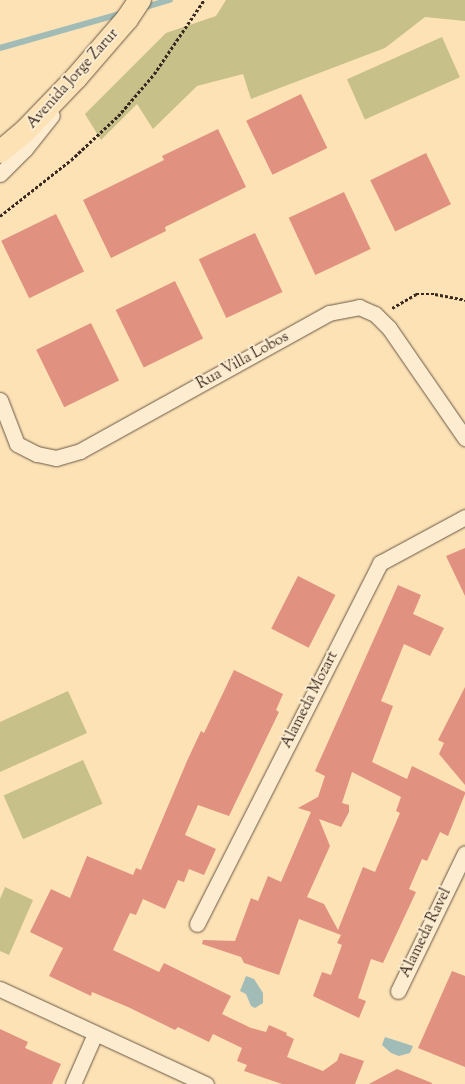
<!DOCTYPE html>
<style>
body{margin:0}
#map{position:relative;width:465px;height:1084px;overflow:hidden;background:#fce2b5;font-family:"Sorts Mill Goudy",serif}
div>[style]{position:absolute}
.green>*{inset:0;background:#c7c088;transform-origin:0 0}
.water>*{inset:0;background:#a1bcb6}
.stream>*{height:5.5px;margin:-2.75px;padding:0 2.75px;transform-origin:2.75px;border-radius:2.75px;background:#a1bcb6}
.building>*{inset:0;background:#e1917f;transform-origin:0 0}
.path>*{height:2.5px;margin-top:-1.25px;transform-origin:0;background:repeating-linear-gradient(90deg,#382922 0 3px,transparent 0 5px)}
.roads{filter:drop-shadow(0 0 1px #695747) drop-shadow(0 0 1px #695747)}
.street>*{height:15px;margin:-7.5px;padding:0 7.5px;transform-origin:7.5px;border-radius:7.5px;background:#fdeccf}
.primary>*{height:22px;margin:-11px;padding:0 11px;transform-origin:11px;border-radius:11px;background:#fce2b5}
span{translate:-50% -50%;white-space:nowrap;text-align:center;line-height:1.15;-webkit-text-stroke:4px #fdeccf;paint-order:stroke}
.street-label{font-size:15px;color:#382922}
</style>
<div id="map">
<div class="green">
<div style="clip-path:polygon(226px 0,465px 0,465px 21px,425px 17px,385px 48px,251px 99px,243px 74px,197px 86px,153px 129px,137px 104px,101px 140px,85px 114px,166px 33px,216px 16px)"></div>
<div style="left:442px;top:37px;width:44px;height:104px;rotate:66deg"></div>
<div style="clip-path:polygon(68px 691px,87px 733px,0 772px,0 722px)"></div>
<div style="left:83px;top:760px;width:48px;height:87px;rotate:66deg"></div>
<div style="clip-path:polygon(5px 887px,33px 900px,9px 955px,0 951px,0 899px)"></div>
</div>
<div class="water">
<div style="clip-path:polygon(246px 976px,254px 979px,263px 993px,263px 1003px,255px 1008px,251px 1006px,246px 994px,240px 991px)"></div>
<div style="clip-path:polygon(385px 1037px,413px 1046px,410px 1053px,399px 1056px,391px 1053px,382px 1045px)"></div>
</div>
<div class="stream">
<div style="left:143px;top:8px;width:28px;rotate:-17deg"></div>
<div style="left:0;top:48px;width:128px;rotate:-15.9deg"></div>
</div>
<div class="building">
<div style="left:301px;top:94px;width:60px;height:61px;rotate:64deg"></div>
<div style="clip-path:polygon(218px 129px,246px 187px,165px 227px,166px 231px,111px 258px,83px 200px,164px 160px,162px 156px)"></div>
<div style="left:426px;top:153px;width:57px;height:62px;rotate:64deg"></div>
<div style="left:344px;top:192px;width:63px;height:61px;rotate:65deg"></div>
<div style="left:56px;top:214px;width:64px;height:61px;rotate:64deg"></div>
<div style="left:255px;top:233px;width:65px;height:62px;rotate:65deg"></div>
<div style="left:175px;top:281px;width:64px;height:66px;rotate:64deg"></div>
<div style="left:91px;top:323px;width:64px;height:61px;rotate:64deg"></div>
<div style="clip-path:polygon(465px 548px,465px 596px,446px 556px)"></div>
<div style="left:298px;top:576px;width:42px;height:59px;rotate:27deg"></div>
<div style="clip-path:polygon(evenodd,398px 585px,421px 595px,413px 614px,444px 628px,430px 656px,404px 644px,381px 701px,393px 706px,372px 762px,407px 779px,412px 766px,465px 792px,465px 794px,448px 836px,440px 832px,427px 861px,422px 859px,409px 889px,416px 892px,383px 963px,371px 959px,358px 998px,366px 1001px,359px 1018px,313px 996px,322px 972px,331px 975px,342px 945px,337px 943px,341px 935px,299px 919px,279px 975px,244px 963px,241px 957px,202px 944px,203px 940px,235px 941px,251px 898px,258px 901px,268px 876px,281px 882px,311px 812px,298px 808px,318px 797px,325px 776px,315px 771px,398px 585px,352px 772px,401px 797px,396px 811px,400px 813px,375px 872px,363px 867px,338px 930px,324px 904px,307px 897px,330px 846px,319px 819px,341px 827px,349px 812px,349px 805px,342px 803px,352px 772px)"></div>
<div style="clip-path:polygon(234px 670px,283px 694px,276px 710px,279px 712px,229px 816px,198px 805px,185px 835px,216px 849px,204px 875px,189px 869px,184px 882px,178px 880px,165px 909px,143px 899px,136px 915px,130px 913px,113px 950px,159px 972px,164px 963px,231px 996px,222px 1014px,251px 1028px,266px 1032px,269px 1025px,287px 1033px,286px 1035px,294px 1039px,287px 1057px,323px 1071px,337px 1061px,340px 1053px,364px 1061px,355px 1084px,282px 1084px,244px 1071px,247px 1065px,237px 1061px,242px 1048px,213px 1034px,209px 1042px,178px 1027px,175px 1030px,128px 1007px,92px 992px,91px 996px,49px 976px,63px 948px,30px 932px,51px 889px,70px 898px,87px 856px,133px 875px,136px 868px,141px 870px,187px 761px,201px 731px,204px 733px)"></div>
<div style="clip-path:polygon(465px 687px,465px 785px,439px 754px,444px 743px,438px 740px)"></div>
<div style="clip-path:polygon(452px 971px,465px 976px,465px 1067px,418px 1048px)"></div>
<div style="clip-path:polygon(0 1029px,28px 1042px,25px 1048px,61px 1064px,52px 1084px,0 1084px)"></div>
<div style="clip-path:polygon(397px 1069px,432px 1083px,432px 1084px,369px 1084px)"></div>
</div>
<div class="path">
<div style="left:0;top:216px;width:90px;rotate:-38.3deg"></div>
<div style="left:71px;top:160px;width:64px;rotate:-43.1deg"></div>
<div style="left:118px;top:116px;width:55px;rotate:-49.4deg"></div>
<div style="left:154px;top:74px;width:89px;rotate:-56deg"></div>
<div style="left:392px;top:308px;width:28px;rotate:-30deg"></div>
<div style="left:416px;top:294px;width:19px"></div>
<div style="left:435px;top:294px;width:31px;rotate:11deg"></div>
</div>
<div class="roads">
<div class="street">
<div style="left:0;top:174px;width:35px;rotate:-45deg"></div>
<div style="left:25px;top:149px;width:43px;rotate:-51.5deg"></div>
<div style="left:0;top:400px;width:47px;rotate:68.9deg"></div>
<div style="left:17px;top:444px;width:22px;rotate:27deg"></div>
<div style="left:37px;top:454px;width:19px;rotate:12deg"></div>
<div style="left:56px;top:458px;width:25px;rotate:-16deg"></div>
<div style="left:80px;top:451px;width:285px;rotate:-29deg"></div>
<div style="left:329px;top:313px;width:31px;rotate:-11deg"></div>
<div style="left:359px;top:307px;width:17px;rotate:24deg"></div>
<div style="left:375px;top:314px;width:20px;rotate:45deg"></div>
<div style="left:389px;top:328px;width:134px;rotate:55.4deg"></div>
<div style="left:197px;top:924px;width:405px;rotate:-63.1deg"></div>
<div style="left:380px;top:563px;width:97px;rotate:-28.4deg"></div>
<div style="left:0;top:989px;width:227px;rotate:24.8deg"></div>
<div style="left:398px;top:991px;width:153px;rotate:-64.1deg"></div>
<div style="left:73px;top:1084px;width:55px;rotate:-66.3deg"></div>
</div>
<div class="primary">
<div style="left:0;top:152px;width:33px;rotate:-40deg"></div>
<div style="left:25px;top:131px;width:74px;rotate:-46.1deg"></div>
<div style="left:76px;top:78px;width:78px;rotate:-49.2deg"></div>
<div style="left:127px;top:19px;width:23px;rotate:-56deg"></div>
</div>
</div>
<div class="street-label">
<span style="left:73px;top:79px;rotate:-48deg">Avenida Jorge Zarur</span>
<span style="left:243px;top:361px;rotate:-29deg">Rua Villa Lobos</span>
<span style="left:310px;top:700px;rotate:-63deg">Alameda Mozart</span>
<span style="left:426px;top:933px;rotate:-64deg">Alameda Ravel</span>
</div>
</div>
